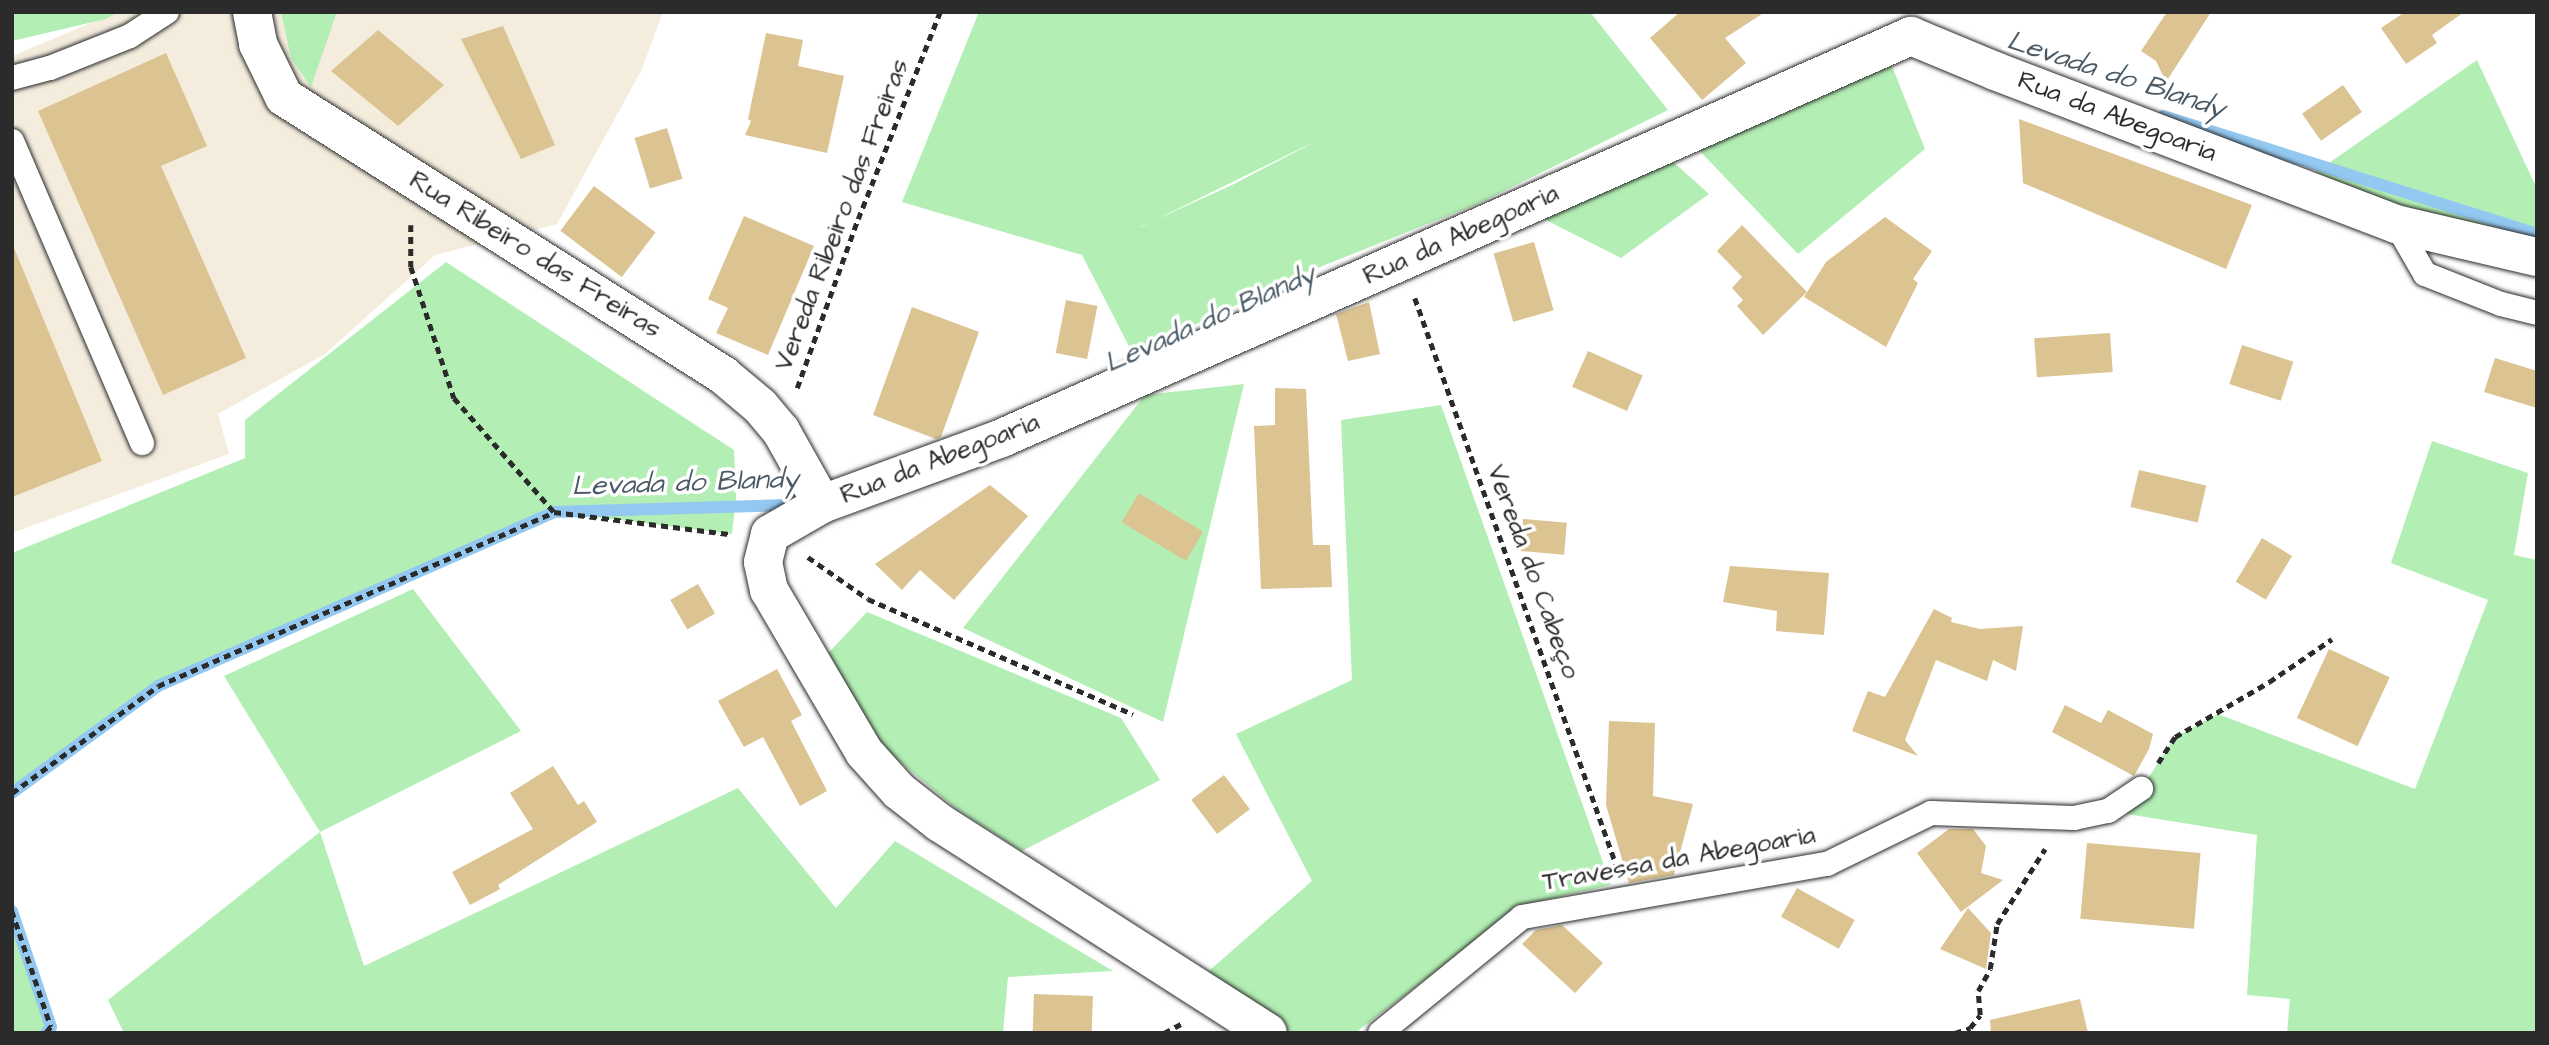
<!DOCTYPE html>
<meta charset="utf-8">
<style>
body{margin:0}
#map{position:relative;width:2549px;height:1045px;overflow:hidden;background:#fff;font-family:"Architects Daughter",sans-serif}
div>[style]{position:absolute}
.built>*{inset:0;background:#f4edde}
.green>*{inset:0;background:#b3efb4}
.stream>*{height:12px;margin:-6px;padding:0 6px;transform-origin:6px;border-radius:6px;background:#93c8f1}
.building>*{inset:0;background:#dbc392;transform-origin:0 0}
.path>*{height:4.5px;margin-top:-2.25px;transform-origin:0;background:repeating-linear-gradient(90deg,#2b2b2b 0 7px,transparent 0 12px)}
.roads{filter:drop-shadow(0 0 2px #2b2b2b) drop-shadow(0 0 2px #2b2b2b)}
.service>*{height:24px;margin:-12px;padding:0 12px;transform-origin:12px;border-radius:12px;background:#fff}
.minor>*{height:38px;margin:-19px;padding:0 19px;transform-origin:19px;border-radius:19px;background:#fff}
.tertiary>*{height:38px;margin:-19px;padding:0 19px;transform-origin:19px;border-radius:19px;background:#fff}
span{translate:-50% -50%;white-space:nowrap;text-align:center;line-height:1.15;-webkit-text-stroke:7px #fff;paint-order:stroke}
.street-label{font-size:26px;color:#2b2b2b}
.water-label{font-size:28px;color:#4a5a66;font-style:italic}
.frame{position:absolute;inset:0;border:14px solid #2b2b2b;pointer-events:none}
</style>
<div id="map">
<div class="built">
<div style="clip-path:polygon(102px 12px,663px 12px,642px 69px,557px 224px,435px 255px,325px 354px,218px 414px,229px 454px,12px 533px,12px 56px,93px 22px)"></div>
</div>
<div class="green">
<div style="clip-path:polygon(12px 12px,118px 12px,106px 19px,12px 41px)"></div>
<div style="clip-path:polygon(281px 12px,337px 12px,311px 87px,291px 58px)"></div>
<div style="clip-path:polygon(evenodd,979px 12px,1590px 12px,1668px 110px,1475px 205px,1300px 275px,1133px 354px,1082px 255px,902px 202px,979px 12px,1320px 139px,1234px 184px,1140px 227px,1141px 227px,1320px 139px)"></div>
<div style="clip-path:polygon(2477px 60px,2537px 189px,2537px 247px,2303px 181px)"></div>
<div style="clip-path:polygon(1890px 61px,1925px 149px,1798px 254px,1696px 147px)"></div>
<div style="clip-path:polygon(1670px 159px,1709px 194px,1621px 258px,1542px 218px)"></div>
<div style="clip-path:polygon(446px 262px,734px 450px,736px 497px,732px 534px,554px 512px,158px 686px,12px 793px,12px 553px,245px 458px,245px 420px)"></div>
<div style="clip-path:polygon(1244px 384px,1163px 722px,963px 628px,1145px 395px)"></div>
<div style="clip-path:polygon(1441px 405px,1611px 885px,1523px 905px,1355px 1033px,1283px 1033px,1203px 976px,1312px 881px,1236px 734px,1352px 680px,1341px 420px)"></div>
<div style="clip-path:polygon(2432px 441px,2528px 473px,2514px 555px,2537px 560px,2537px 1033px,2287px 1033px,2290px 999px,2247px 995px,2257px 835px,2108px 811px,2141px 789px,2175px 737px,2218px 714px,2415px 789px,2488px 600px,2391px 563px)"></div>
<div style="clip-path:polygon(413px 589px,521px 731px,320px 832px,364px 966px,738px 788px,836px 908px,895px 841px,1113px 971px,1008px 977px,1003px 1033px,124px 1033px,108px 1000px,320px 832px,224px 676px)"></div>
<div style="clip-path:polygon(867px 612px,1121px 718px,1160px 780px,1022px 851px,958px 810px,888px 752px,818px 664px)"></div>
<div style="clip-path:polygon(12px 911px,51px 1027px,46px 1033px,12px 1033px)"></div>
</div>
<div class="stream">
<div style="left:2163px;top:116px;width:392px;rotate:17.5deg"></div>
<div style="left:12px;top:793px;width:181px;rotate:-36.2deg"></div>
<div style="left:158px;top:686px;width:433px;rotate:-23.7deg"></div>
<div style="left:554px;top:512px;width:242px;rotate:-1.7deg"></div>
<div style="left:12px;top:911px;width:122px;rotate:71.4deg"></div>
<div style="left:51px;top:1027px;width:8px;rotate:130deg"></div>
</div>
<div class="building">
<div style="clip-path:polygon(1680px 12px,1765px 12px,1725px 38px,1746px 63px,1702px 100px,1650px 38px)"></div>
<div style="clip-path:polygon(2167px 12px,2211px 12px,2166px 82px,2156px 61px,2141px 51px)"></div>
<div style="clip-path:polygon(2405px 12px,2464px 12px,2432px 35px,2437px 43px,2406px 64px,2381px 28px)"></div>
<div style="clip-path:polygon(503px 26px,555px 145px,521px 159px,461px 39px)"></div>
<div style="clip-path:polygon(378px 30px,444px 85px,398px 126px,331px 71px)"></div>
<div style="clip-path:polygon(766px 33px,803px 40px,798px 66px,844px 76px,827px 153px,745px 135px,751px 121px,748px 119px)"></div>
<div style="clip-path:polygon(166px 53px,207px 146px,161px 166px,246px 358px,163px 395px,38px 111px)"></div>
<div style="left:2343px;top:85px;width:33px;height:50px;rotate:55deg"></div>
<div style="clip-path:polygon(2019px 119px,2252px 205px,2226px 269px,2023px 183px)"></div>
<div style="left:667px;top:128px;width:53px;height:34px;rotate:73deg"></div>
<div style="left:594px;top:186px;width:77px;height:56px;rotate:37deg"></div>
<div style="clip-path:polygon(744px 216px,814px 246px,768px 355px,716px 333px,728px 308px,708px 299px)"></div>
<div style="clip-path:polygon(1885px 217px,1932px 251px,1913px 279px,1918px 283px,1886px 347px,1804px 297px,1826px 262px)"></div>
<div style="clip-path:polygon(1742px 225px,1807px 292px,1763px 335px,1737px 306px,1743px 300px,1732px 288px,1742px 277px,1717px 251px)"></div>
<div style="left:1534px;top:242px;width:71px;height:42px;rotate:74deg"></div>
<div style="clip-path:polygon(12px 243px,102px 461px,12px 497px)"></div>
<div style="left:1066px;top:300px;width:32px;height:54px;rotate:11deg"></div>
<div style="clip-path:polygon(1369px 302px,1380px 354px,1348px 361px,1336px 314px)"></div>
<div style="clip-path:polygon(912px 307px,979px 332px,941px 437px,936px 439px,873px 415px)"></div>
<div style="left:2110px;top:333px;width:39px;height:76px;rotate:86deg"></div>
<div style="left:2242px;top:345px;width:54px;height:41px;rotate:18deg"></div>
<div style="left:1588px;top:351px;width:60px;height:39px;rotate:24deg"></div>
<div style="clip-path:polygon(2495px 358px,2537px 371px,2537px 408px,2484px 392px)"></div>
<div style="clip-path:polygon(1275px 388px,1306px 389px,1313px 545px,1330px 545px,1332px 587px,1261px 589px,1254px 426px,1275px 425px)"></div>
<div style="left:2139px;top:470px;width:69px;height:38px;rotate:13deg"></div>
<div style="clip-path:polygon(990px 485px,1028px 516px,954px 600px,920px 570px,902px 590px,875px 564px)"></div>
<div style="left:1139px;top:493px;width:75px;height:34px;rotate:31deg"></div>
<div style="left:1523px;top:519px;width:44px;height:32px;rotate:5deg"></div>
<div style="left:2262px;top:538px;width:35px;height:51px;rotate:31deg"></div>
<div style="clip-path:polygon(1730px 566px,1829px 573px,1824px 635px,1776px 631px,1777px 611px,1723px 602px)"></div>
<div style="left:698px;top:584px;width:34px;height:32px;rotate:60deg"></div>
<div style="clip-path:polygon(1934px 609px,1952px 618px,1951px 622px,1980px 629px,2023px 626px,2016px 671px,1993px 660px,1987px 681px,1936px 660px,1905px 740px,1918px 756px,1852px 731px,1868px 691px,1885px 697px)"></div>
<div style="left:2329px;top:649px;width:67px;height:76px;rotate:25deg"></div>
<div style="clip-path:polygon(777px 669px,802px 715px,791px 721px,827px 791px,800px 806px,763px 737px,744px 747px,718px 701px)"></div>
<div style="clip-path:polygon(2065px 705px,2101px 723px,2108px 710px,2153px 734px,2149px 749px,2134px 776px,2052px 732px)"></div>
<div style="clip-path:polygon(1609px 721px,1655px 723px,1653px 796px,1693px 804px,1674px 875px,1629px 883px,1606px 805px)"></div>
<div style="clip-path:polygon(553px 766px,578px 805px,584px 801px,597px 822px,498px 885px,500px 889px,470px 905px,452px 872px,533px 829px,510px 793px)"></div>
<div style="left:1224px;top:775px;width:43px;height:41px;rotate:53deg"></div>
<div style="clip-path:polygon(1949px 829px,1973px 829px,1986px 846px,1981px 873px,2003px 880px,1961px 912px,1917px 853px)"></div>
<div style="left:2087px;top:843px;width:114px;height:76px;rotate:5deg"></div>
<div style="left:1797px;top:888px;width:66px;height:33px;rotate:29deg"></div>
<div style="clip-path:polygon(1968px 908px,1991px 933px,1986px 969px,1940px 949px)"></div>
<div style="clip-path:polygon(1562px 925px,1603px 963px,1575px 993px,1522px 944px,1536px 930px)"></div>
<div style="left:1034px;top:994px;width:59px;height:39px;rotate:2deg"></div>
<div style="clip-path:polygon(2080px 999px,2088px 1033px,1991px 1033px,1990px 1020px)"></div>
</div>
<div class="path">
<div style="left:411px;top:225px;width:42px;rotate:90deg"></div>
<div style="left:411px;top:267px;width:138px;rotate:71.8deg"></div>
<div style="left:454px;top:398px;width:152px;rotate:48.7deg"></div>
<div style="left:1415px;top:298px;width:604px;rotate:70.45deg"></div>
<div style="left:797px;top:388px;width:180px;rotate:-70.2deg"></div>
<div style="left:858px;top:219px;width:223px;rotate:-68.4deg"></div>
<div style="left:808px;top:557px;width:73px;rotate:35deg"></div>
<div style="left:868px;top:599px;width:289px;rotate:23.5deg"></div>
<div style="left:2158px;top:763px;width:31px;rotate:-57deg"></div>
<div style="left:2175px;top:737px;width:109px;rotate:-30.3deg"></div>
<div style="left:2269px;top:682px;width:76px;rotate:-34.3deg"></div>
<div style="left:12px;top:793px;width:181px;rotate:-36.2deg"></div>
<div style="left:158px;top:686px;width:433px;rotate:-23.7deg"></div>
<div style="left:554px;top:512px;width:176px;rotate:7.2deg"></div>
<div style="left:12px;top:911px;width:122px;rotate:71.4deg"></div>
<div style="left:51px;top:1027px;width:8px;rotate:130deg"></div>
<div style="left:1164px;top:1033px;width:19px;rotate:-28deg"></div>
<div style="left:1955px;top:1033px;width:16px;rotate:-18deg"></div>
<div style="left:1970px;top:1028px;width:16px;rotate:-52deg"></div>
<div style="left:1980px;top:1015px;width:24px;rotate:-95deg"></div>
<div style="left:1978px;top:991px;width:25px;rotate:-61deg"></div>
<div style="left:1990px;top:969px;width:46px;rotate:-81.2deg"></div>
<div style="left:1997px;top:924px;width:89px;rotate:-57.4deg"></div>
</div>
<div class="roads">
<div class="service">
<div style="left:12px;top:78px;width:39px;rotate:-15deg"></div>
<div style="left:50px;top:68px;width:86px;rotate:-21.8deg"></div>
<div style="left:130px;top:36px;width:44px;rotate:-33deg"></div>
<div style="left:12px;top:141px;width:329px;rotate:66.7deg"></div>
<div style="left:2396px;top:224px;width:58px;rotate:59.9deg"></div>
<div style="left:2425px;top:274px;width:82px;rotate:21.5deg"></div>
<div style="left:2501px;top:304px;width:37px;rotate:14deg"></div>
<div style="left:1380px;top:1033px;width:183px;rotate:-39.2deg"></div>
<div style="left:1522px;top:917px;width:310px;rotate:-9.9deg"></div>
<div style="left:1827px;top:864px;width:116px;rotate:-26.1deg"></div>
<div style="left:1931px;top:813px;width:143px;rotate:2deg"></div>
<div style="left:2074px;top:818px;width:35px;rotate:-12deg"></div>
<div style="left:2108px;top:811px;width:40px;rotate:-34deg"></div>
</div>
<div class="minor">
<div style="left:822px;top:504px;width:60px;rotate:150deg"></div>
<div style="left:770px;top:534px;width:29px;rotate:104deg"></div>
<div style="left:763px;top:562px;width:29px;rotate:78deg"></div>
<div style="left:769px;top:590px;width:188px;rotate:59.6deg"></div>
<div style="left:864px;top:752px;width:52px;rotate:48.1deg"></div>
<div style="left:899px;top:791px;width:52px;rotate:38deg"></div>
<div style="left:940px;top:823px;width:389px;rotate:32.6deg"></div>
</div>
<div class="tertiary">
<div style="left:252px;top:12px;width:33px;rotate:79deg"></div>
<div style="left:258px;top:44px;width:59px;rotate:63.9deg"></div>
<div style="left:284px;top:97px;width:520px;rotate:32.34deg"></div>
<div style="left:723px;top:375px;width:48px;rotate:40deg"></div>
<div style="left:760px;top:406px;width:33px;rotate:50deg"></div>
<div style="left:781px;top:431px;width:84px;rotate:60.7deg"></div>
<div style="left:822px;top:504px;width:192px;rotate:-20.1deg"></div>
<div style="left:1002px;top:438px;width:994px;rotate:-23.86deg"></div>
<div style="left:1911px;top:36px;width:91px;rotate:22.6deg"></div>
<div style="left:1995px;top:71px;width:429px;rotate:20.9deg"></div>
<div style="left:2396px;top:224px;width:145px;rotate:13.2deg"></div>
</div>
</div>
<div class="street-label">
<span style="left:2117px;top:117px;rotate:21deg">Rua da Abegoaria</span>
<span style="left:842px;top:215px;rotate:-69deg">Vereda Ribeiro das Freiras</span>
<span style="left:1461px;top:235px;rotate:-24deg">Rua da Abegoaria</span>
<span style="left:535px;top:255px;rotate:32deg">Rua Ribeiro das Freiras</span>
<span style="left:940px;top:459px;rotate:-21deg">Rua da Abegoaria</span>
<span style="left:1533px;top:572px;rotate:70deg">Vereda do Cabeço</span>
<span style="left:1679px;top:859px;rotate:-10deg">Travessa da Abegoaria</span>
</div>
<div class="water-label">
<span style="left:2116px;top:75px;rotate:18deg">Levada do Blandy</span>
<span style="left:1210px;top:319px;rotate:-24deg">Levada do Blandy</span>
<span style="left:685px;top:483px;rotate:-2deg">Levada do Blandy</span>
</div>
<div class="frame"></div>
</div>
